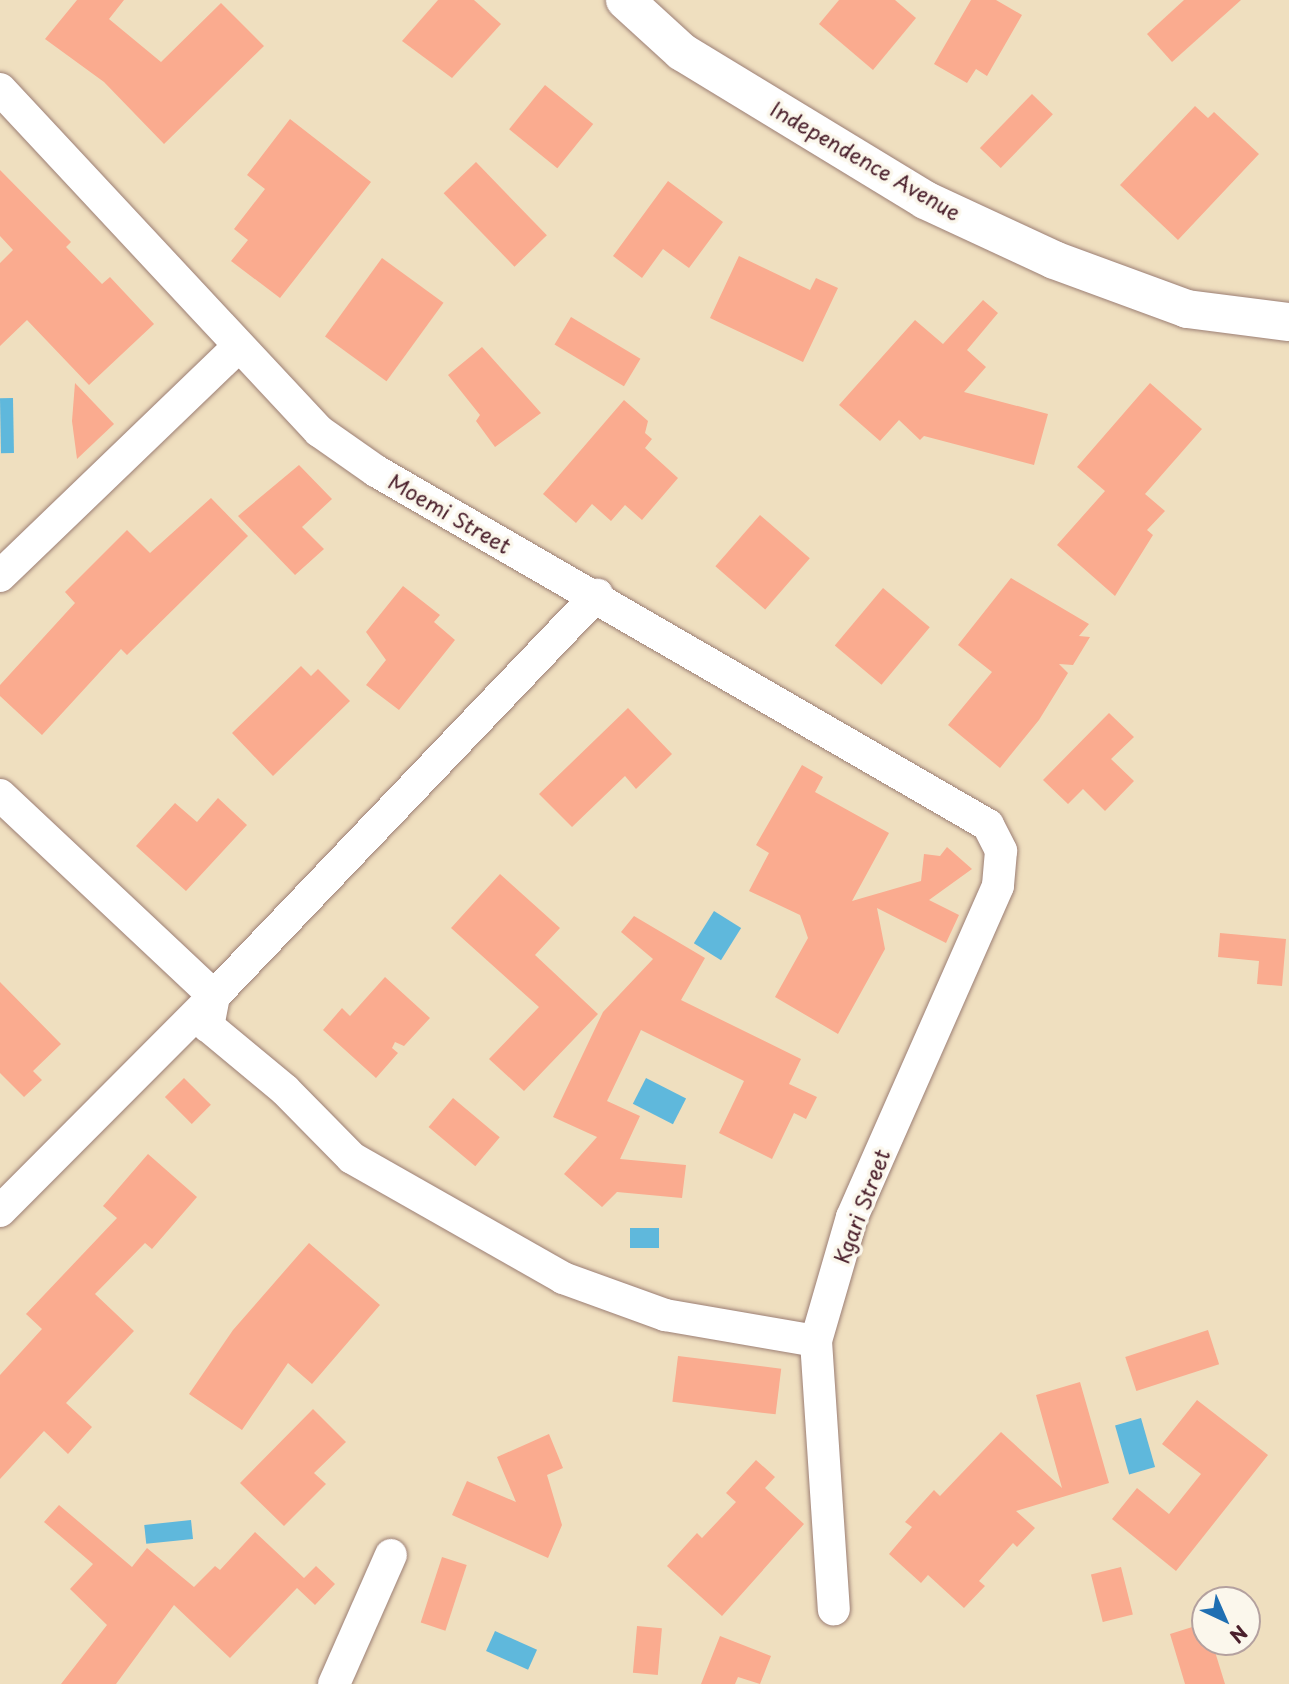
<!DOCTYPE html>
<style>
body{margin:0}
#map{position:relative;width:1289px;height:1684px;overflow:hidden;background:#efdfbf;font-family:"Playpen Sans",sans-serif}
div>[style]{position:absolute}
.water>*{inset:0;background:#5fb8dc;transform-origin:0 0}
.building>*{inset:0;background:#faab8f;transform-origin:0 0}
.roads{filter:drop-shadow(0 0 2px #9c7f75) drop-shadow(0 0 2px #9c7f75)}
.minor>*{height:32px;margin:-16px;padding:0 16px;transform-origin:16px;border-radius:16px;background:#fff}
.tertiary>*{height:38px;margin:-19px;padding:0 19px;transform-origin:19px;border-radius:19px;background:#fff}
span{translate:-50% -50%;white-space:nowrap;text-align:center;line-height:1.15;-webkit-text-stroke:7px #fbf7ec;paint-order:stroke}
.street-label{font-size:21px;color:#4a1f2b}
.north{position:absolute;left:1191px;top:1586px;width:70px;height:70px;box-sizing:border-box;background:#fbf7ec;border:2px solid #b4a19f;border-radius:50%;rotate:136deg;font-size:19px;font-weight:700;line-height:28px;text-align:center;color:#4a1f2b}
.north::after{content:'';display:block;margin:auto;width:24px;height:32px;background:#1f6fb2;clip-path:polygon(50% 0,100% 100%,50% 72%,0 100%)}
</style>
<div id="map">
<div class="water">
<div style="left:13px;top:398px;width:55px;height:13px;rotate:89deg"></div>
<div style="left:714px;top:911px;width:32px;height:38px;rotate:32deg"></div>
<div style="left:646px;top:1078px;width:45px;height:29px;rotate:27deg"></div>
<div style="left:630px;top:1228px;width:29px;height:20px"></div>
<div style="left:1141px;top:1418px;width:51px;height:27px;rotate:74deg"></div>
<div style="left:191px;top:1520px;width:19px;height:47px;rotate:84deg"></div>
<div style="left:495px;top:1631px;width:46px;height:22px;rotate:24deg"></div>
</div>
<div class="building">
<div style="clip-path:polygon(77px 0,124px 0,109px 19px,161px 62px,221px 3px,264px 46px,164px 144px,104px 82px,45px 39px)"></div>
<div style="clip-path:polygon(438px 0,474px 0,501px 24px,452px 78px,402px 41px)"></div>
<div style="clip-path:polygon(839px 0,895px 0,916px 18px,873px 70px,819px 24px)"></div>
<div style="clip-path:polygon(971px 0,996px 0,1022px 15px,987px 76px,976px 69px,967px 83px,934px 64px)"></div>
<div style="clip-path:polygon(1184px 0,1241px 0,1172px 62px,1147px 34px)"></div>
<div style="left:545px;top:85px;width:62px;height:57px;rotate:39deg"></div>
<div style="left:1032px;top:94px;width:29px;height:75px;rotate:44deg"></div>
<div style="clip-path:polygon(1195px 106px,1208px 118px,1214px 112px,1259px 154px,1178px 240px,1120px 185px)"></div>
<div style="clip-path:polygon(290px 119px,371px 182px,280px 298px,231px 261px,248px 240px,234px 229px,265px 189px,247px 175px)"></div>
<div style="left:476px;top:162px;width:102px;height:45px;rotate:46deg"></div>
<div style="clip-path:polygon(0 170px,71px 242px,66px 247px,102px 284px,110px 277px,154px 324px,89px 385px,27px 320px,0 346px,0 263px,13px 250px,0 236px)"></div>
<div style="clip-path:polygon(668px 181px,723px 222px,689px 268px,663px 249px,642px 278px,613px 256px)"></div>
<div style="clip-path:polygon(739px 256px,810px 290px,816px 278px,838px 288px,803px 362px,710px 318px)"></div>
<div style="left:382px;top:258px;width:76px;height:97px;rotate:36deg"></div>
<div style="clip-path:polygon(983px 300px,998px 313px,967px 350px,986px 367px,964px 392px,1048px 414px,1034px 465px,924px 436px,920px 440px,899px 420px,880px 441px,839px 405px,915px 320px,943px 344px)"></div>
<div style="left:571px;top:317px;width:81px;height:32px;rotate:31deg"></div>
<div style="clip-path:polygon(482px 347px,541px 413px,495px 447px,476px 421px,480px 415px,448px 375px)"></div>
<div style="clip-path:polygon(75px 383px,114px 424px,77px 459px,72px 421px)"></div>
<div style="clip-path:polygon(1150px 383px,1202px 429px,1145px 494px,1165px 511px,1147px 530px,1153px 535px,1115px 596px,1057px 545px,1105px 491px,1077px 467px)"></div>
<div style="clip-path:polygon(624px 400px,648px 421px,645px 433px,652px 439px,645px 448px,678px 478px,642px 520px,625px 505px,611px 521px,592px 504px,576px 523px,543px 494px)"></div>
<div style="clip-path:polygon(299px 465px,332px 499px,302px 527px,324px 549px,295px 575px,238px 516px)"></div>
<div style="clip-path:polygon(211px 498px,248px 536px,127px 655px,121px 649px,42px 735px,0 696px,0 685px,75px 603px,65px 592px,127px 530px,150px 553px)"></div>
<div style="left:760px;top:515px;width:66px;height:68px;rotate:41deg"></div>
<div style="clip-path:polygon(1011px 578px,1089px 624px,1079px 636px,1090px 637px,1073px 665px,1059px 664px,1068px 673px,1039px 720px,1000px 768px,948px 725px,992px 672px,958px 645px)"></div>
<div style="clip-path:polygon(403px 586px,440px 615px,434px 622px,455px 640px,399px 710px,366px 685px,386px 660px,366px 632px)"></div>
<div style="left:883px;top:588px;width:61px;height:75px;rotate:40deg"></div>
<div style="clip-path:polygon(301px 666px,311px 676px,318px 669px,350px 701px,273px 776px,232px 733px)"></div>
<div style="clip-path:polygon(628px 708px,672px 754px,636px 789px,625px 776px,572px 827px,539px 794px)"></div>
<div style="clip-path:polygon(1109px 713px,1134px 737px,1111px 759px,1134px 781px,1105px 811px,1083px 789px,1068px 804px,1043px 780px)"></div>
<div style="clip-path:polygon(802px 765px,823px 777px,815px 792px,889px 833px,852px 901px,921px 881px,924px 854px,940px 856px,947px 847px,972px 869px,929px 900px,959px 915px,946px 943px,877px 908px,885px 949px,838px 1034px,775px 997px,808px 938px,800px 915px,749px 891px,769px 853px,756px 845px)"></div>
<div style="clip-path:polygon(218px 798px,247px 825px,186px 891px,136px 846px,175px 803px,197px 822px)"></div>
<div style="clip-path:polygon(500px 874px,560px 928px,535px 955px,598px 1014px,524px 1091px,489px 1059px,539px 1007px,451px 928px)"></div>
<div style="clip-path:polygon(634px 916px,705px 958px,681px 1000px,801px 1059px,789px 1084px,817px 1097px,806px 1119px,794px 1113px,772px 1159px,719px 1133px,744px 1081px,641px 1030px,607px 1101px,640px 1116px,620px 1159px,686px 1165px,682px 1198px,617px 1192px,602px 1207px,564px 1174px,597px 1137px,553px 1117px,603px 1012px,653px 959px,621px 932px)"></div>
<div style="clip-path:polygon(1220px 933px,1286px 939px,1282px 986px,1257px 984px,1259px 961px,1218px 957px)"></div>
<div style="clip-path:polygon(385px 977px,430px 1018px,404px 1046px,395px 1042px,392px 1048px,398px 1053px,376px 1078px,323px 1030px,342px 1008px,350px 1016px)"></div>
<div style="clip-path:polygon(0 982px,61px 1044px,33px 1071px,42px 1080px,24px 1097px,0 1073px)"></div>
<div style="left:184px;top:1078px;width:38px;height:27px;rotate:45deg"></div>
<div style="left:453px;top:1098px;width:61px;height:38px;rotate:40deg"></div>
<div style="clip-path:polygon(148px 1154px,197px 1197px,152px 1249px,145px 1243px,95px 1294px,134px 1331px,66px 1403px,92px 1427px,68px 1454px,44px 1431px,0 1479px,0 1375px,42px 1329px,26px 1314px,117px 1218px,103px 1206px)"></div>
<div style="clip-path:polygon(309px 1243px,380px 1305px,312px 1384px,288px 1363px,242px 1430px,189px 1394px,233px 1330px)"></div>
<div style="left:1208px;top:1330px;width:36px;height:87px;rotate:72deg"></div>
<div style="left:678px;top:1356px;width:104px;height:46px;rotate:7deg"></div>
<div style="clip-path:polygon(1080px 1382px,1109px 1483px,1016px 1511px,1035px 1528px,1017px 1547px,1013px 1543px,979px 1581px,985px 1586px,964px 1608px,928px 1575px,921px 1583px,889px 1554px,912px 1527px,905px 1522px,934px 1490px,940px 1496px,1001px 1432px,1062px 1488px,1036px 1395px)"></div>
<div style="clip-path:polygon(1197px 1400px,1268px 1455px,1176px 1571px,1112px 1519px,1137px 1488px,1169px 1514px,1201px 1474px,1162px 1444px)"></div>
<div style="clip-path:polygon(313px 1409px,346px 1442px,314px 1473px,326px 1484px,284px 1526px,240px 1483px)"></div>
<div style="clip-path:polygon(549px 1434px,563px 1468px,547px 1475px,562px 1525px,548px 1558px,452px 1515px,467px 1481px,516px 1502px,497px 1457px)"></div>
<div style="clip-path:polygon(756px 1460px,775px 1477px,765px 1488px,804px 1524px,722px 1616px,667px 1566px,697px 1533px,702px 1538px,736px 1502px,726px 1493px)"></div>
<div style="clip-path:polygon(59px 1505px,132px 1567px,147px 1548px,194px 1587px,215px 1566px,220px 1570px,255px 1532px,304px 1578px,316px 1566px,335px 1584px,315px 1605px,297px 1588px,230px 1658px,174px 1605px,116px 1684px,61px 1684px,107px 1625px,70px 1589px,93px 1564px,44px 1522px)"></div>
<div style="left:442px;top:1557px;width:26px;height:69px;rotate:18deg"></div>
<div style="left:1121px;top:1567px;width:49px;height:31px;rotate:76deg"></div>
<div style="clip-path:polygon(1205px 1623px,1205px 1642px,1212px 1642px,1225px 1684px,1185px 1684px,1170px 1634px)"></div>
<div style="left:637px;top:1626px;width:25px;height:47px;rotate:5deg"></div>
<div style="clip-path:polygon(720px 1636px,771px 1656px,760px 1684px,738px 1677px,735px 1684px,701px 1684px)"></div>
</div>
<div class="roads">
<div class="minor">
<div style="left:0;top:89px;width:468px;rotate:47deg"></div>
<div style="left:319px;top:431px;width:70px;rotate:35.1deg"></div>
<div style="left:376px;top:471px;width:707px;rotate:30.05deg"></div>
<div style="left:988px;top:825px;width:29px;rotate:63deg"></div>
<div style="left:1001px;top:851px;width:35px;rotate:95deg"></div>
<div style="left:998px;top:886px;width:362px;rotate:113.8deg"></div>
<div style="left:852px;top:1217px;width:129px;rotate:106.2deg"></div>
<div style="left:816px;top:1341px;width:269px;rotate:86.2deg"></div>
<div style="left:0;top:576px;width:329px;rotate:-43.9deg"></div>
<div style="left:0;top:795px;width:294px;rotate:43.2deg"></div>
<div style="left:214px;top:996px;width:31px;rotate:101deg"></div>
<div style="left:208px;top:1026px;width:100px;rotate:39.7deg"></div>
<div style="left:285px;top:1090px;width:95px;rotate:45.4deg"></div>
<div style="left:352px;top:1158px;width:243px;rotate:29.6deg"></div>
<div style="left:563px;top:1278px;width:109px;rotate:19.9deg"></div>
<div style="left:665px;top:1315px;width:153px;rotate:9.8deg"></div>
<div style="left:0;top:1211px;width:303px;rotate:-45.1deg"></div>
<div style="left:214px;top:996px;width:555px;rotate:-46.32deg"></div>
<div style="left:334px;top:1684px;width:141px;rotate:-66.2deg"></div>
</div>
<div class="tertiary">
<div style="left:625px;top:0;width:77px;rotate:42.4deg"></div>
<div style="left:682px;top:52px;width:285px;rotate:31.3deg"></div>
<div style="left:925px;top:200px;width:142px;rotate:24.9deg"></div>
<div style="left:1054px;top:260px;width:142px;rotate:20.2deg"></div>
<div style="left:1187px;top:309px;width:103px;rotate:7.3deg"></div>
</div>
</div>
<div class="street-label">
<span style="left:866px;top:160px;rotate:30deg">Independence Avenue</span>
<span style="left:450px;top:513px;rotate:30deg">Moemi Street</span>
<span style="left:861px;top:1206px;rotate:-69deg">Kgari Street</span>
</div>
<div class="north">N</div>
</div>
